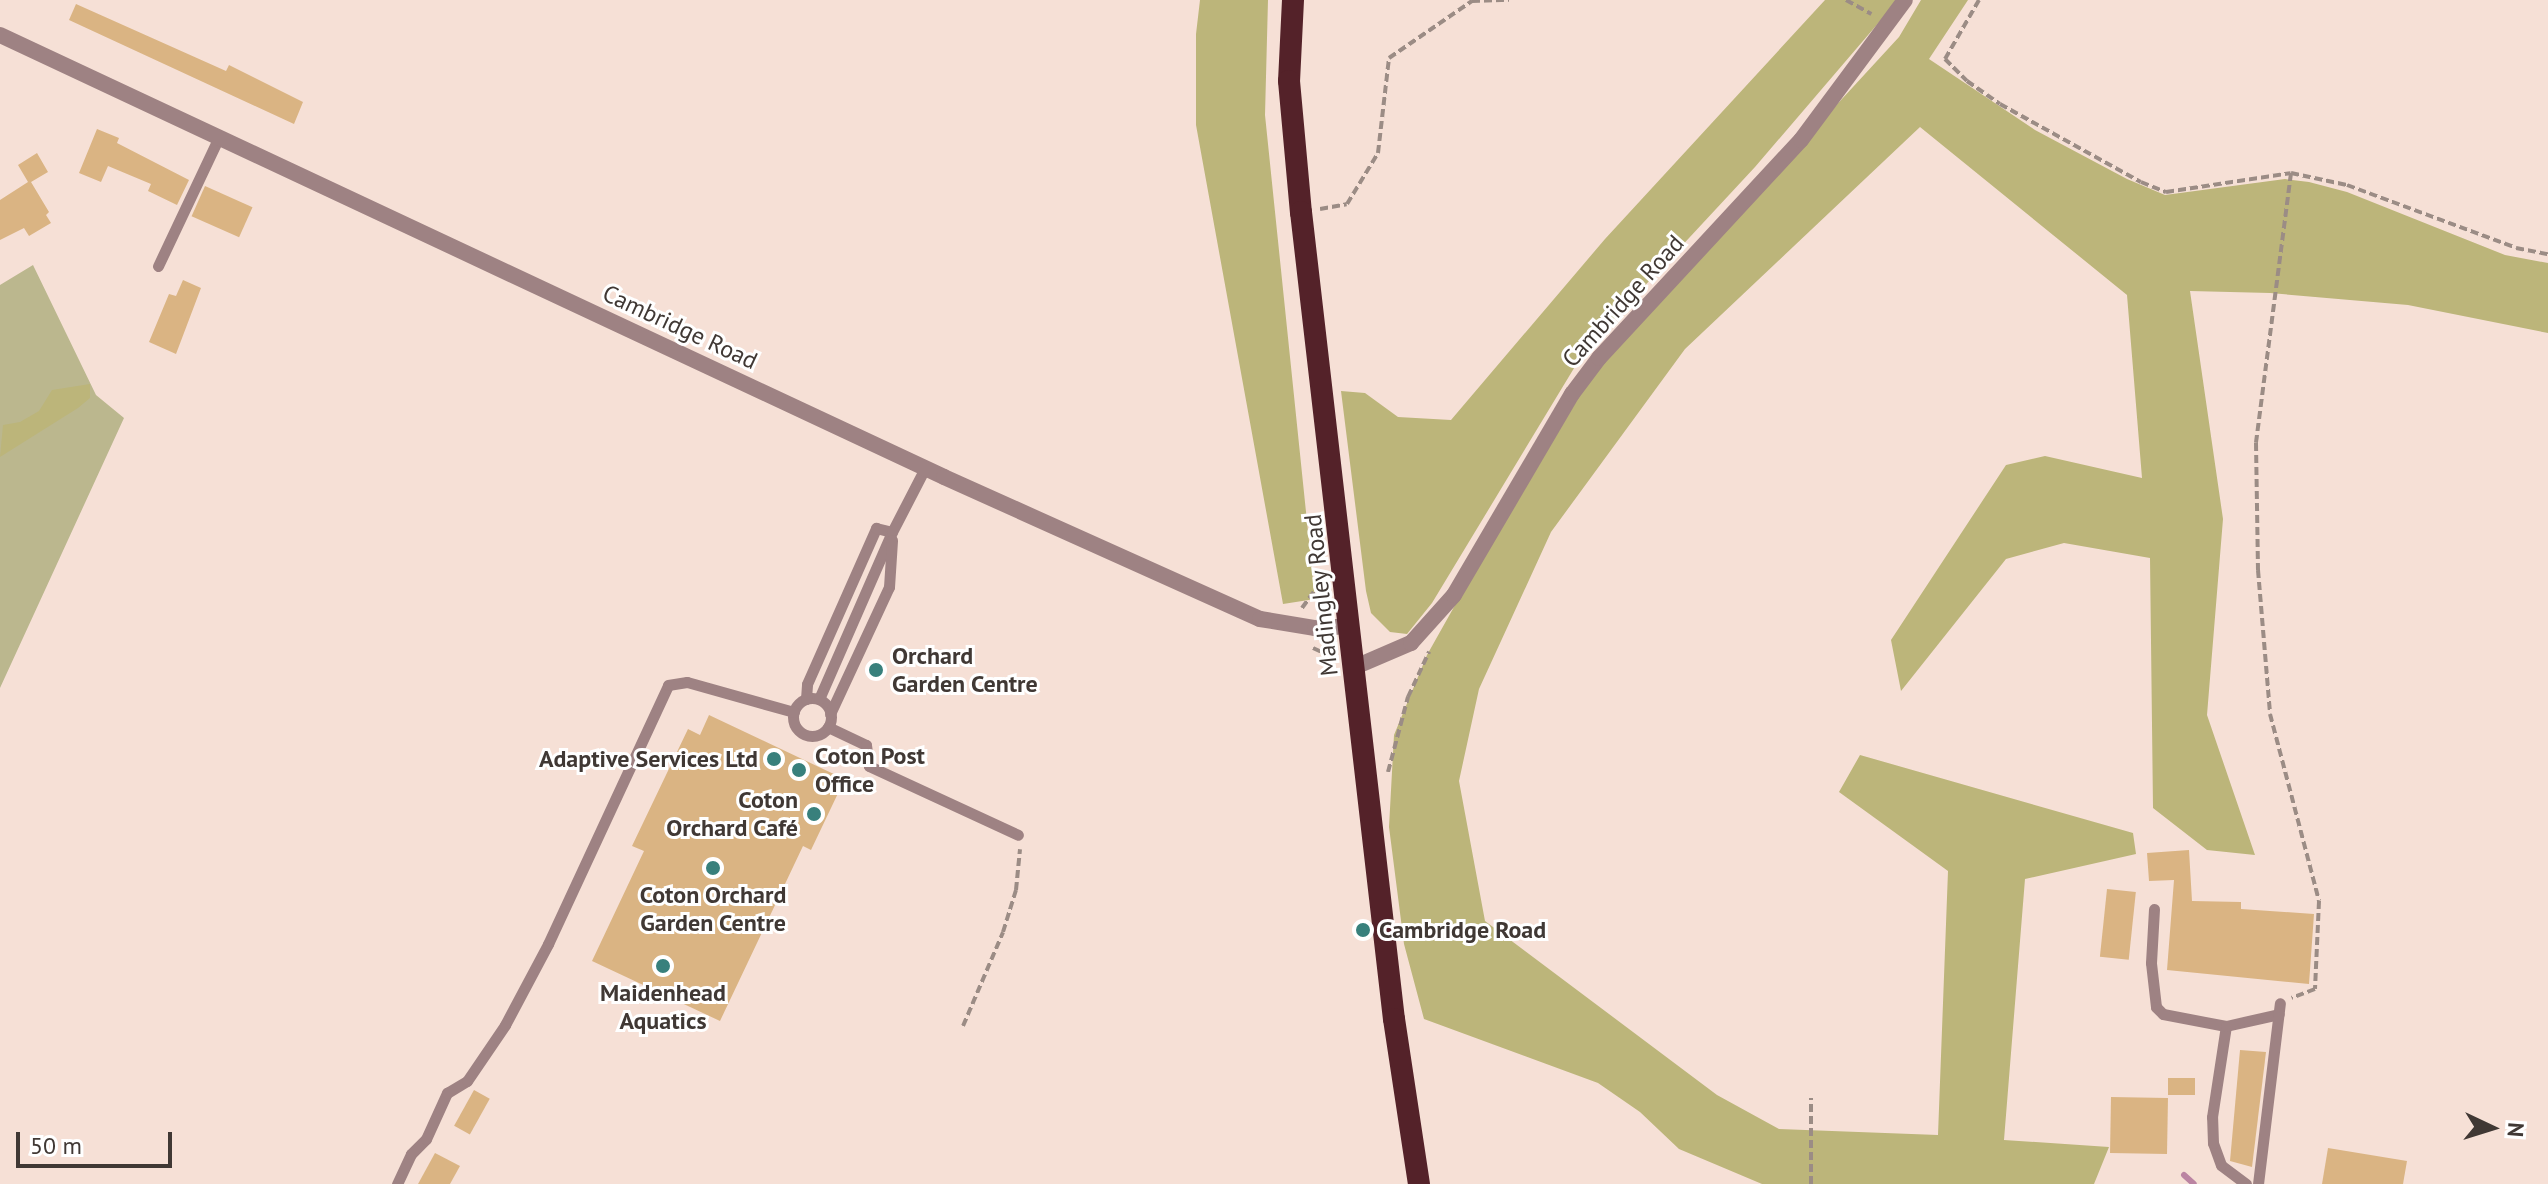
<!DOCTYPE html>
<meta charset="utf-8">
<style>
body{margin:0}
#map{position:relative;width:2548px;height:1184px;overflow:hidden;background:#f6e0d6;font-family:"PT Sans",sans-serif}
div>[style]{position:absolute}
.green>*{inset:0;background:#bbb78e}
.forest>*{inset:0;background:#bcb57a}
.stream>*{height:6px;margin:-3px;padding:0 3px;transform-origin:3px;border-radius:3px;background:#bb84a2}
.building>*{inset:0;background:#dab483;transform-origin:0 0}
.path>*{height:4px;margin-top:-2px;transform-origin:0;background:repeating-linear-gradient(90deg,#9b8c85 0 8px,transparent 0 12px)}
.service>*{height:11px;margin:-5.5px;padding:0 5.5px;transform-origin:5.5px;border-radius:5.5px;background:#9e8283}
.service>.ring{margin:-5.5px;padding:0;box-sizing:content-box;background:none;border:11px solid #9e8283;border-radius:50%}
.tertiary>*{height:16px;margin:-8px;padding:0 8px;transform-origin:8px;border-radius:8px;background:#9e8283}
.trunk>*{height:22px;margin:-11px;padding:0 11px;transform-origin:11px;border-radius:11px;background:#542229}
.dots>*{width:22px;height:22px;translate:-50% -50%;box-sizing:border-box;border:4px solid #fff;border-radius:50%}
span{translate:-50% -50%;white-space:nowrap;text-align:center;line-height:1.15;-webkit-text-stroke:6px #fff;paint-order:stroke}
.street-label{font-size:24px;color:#403834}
.poi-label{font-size:24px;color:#403834;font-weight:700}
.left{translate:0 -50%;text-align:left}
.right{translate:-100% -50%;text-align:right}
.north{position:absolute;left:2452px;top:1088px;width:80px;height:80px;-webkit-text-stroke:6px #fff;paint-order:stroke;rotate:94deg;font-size:22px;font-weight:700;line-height:32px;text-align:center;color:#403834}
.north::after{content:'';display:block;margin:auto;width:28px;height:36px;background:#403834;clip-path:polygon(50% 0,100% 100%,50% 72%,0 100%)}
.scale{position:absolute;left:16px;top:1132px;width:156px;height:36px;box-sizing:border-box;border:4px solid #403834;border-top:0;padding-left:10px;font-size:24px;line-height:28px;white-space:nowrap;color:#403834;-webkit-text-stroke:6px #fff;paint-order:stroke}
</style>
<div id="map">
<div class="green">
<div style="clip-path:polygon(33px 265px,96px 395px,124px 418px,0 688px,0 285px)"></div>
</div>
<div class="forest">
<div style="clip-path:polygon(1200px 0,1268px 0,1265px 115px,1315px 599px,1283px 604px,1196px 125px,1196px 34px)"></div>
<div style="clip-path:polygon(1825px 0,1898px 0,1755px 167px,1585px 350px,1432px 603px,1407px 634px,1390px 632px,1371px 613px,1366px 591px,1341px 391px,1365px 393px,1398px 417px,1451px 420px,1605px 239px)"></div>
<div style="clip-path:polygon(1921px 0,1968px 0,1929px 59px,2035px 130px,2127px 179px,2165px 195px,2285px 179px,2309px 182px,2347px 192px,2505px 255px,2548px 263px,2548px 333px,2408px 305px,2270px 293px,2190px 291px,2223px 519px,2207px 715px,2255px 855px,2207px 850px,2153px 808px,2150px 558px,2064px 543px,2006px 559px,1901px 691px,1891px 640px,2006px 465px,2045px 456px,2142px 478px,2127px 295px,1920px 127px,1685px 349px,1551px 532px,1479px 689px,1459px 781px,1485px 921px,1717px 1095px,1779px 1129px,1938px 1135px,1948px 871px,1839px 792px,1860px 755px,2133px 833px,2136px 854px,2025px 879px,2004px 1140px,2109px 1147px,2094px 1184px,1762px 1184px,1679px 1149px,1640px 1112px,1598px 1083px,1424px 1019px,1404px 944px,1389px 827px,1394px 735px,1427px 655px,1531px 470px,1597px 365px,1899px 37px)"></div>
<div style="clip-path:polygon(90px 384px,90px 398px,78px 408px,0 457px,3px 425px,20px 422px,39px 411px,52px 390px)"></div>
</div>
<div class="stream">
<div style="left:2184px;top:1175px;width:13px;rotate:42deg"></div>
</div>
<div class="building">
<div style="clip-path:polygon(76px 4px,226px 71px,229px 65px,303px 102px,294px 124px,69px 20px)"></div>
<div style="clip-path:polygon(97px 129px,119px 138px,117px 143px,189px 180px,177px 205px,148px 191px,151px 184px,108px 166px,101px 182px,79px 173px)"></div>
<div style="clip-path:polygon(37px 153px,48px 172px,31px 182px,49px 212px,46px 215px,51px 223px,29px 236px,24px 228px,0 240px,0 200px,28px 182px,18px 165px)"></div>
<div style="left:205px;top:186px;width:52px;height:33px;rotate:24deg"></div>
<div style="clip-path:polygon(183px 280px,201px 288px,176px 354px,149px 342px,169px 294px,176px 296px)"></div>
<div style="clip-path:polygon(709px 715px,838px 776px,834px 784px,841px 787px,811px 850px,803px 846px,720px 1021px,592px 961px,644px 851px,632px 846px,688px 729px,700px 735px)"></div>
<div style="clip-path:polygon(2189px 850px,2192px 901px,2241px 902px,2241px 909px,2314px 914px,2309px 984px,2167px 970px,2174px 880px,2149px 881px,2147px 853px)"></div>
<div style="left:2107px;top:889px;width:29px;height:68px;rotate:6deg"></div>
<div style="clip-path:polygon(2240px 1050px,2266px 1052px,2252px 1167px,2230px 1161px)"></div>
<div style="left:2168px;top:1078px;width:27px;height:17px"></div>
<div style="left:474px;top:1090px;width:18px;height:41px;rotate:29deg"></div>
<div style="left:2111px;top:1097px;width:57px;height:56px;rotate:1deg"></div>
<div style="clip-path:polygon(2328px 1148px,2407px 1161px,2403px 1184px,2322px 1184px)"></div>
<div style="clip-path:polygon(435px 1153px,460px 1166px,450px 1184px,418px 1184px)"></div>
</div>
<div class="path">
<div style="left:1846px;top:0;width:29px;rotate:29deg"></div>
<div style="left:1979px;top:0;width:68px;rotate:120deg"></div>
<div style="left:1945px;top:59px;width:31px;rotate:45deg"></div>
<div style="left:1967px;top:81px;width:40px;rotate:34.9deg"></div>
<div style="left:2000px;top:104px;width:161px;rotate:29deg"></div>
<div style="left:2141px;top:182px;width:27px;rotate:22deg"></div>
<div style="left:2166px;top:192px;width:126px;rotate:-8.6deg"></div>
<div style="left:2291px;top:173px;width:57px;rotate:12.1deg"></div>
<div style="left:2347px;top:185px;width:180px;rotate:20.4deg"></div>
<div style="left:2516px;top:248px;width:33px;rotate:11deg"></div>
<div style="left:2291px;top:173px;width:272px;rotate:97.4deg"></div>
<div style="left:2256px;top:443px;width:127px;rotate:89.1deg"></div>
<div style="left:2258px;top:570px;width:144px;rotate:85.2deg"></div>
<div style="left:2270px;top:714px;width:193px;rotate:75.3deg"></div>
<div style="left:2319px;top:901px;width:88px;rotate:92.6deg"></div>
<div style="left:2315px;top:989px;width:25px;rotate:159deg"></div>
<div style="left:1320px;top:209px;width:27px;rotate:-10deg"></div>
<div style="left:1347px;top:204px;width:60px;rotate:-58.7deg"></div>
<div style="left:1378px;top:153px;width:96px;rotate:-83.4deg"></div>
<div style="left:1389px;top:58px;width:101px;rotate:-34.5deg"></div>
<div style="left:1472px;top:1px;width:37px;rotate:-2deg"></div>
<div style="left:1302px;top:608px;width:34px;rotate:-54deg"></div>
<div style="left:1313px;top:648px;width:19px;rotate:25deg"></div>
<div style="left:1388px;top:772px;width:78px;rotate:-75.1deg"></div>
<div style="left:1408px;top:697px;width:50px;rotate:-65deg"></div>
<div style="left:963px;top:1026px;width:102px;rotate:-66.9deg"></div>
<div style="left:1003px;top:932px;width:44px;rotate:-72.8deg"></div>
<div style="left:1016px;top:890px;width:41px;rotate:-84.4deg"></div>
<div style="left:1811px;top:1184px;width:86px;rotate:-90deg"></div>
</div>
<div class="service">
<div style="left:158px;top:266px;width:140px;rotate:-64.7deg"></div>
<div class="ring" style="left:793px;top:698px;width:27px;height:27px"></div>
<div style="left:806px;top:699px;width:15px;rotate:-86deg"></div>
<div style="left:807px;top:684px;width:171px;rotate:-66.1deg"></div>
<div style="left:876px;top:528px;width:16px;rotate:14deg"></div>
<div style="left:819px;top:699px;width:182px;rotate:-66.4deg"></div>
<div style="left:892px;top:532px;width:72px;rotate:-62.7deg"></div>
<div style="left:830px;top:714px;width:140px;rotate:-65.1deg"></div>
<div style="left:889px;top:587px;width:47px;rotate:-86.3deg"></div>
<div style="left:828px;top:727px;width:42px;rotate:25.3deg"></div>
<div style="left:866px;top:745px;width:21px;rotate:82deg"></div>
<div style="left:869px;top:766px;width:164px;rotate:24.8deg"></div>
<div style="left:2154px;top:909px;width:54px;rotate:93.2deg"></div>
<div style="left:2151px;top:963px;width:44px;rotate:83.5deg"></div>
<div style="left:2156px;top:1007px;width:10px;rotate:45deg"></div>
<div style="left:2163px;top:1014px;width:64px;rotate:10.8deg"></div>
<div style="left:397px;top:1184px;width:33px;rotate:-65deg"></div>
<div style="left:411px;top:1154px;width:21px;rotate:-45deg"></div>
<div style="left:426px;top:1139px;width:51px;rotate:-65.5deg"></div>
<div style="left:447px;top:1093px;width:23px;rotate:-31deg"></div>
<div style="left:467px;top:1081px;width:68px;rotate:-55.8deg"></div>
<div style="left:505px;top:1025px;width:92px;rotate:-62deg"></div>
<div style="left:548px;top:944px;width:285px;rotate:-65.1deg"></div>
<div style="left:668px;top:685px;width:19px;rotate:-9deg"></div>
<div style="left:687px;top:682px;width:111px;rotate:15.7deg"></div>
<div style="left:2246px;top:1184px;width:31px;rotate:-143deg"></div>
<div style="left:2221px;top:1165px;width:23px;rotate:-110deg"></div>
<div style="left:2213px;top:1143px;width:26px;rotate:-92deg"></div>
<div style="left:2212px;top:1117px;width:92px;rotate:-81.3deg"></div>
<div style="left:2226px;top:1026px;width:54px;rotate:-12.8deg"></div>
<div style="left:2258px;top:1184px;width:182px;rotate:-83.1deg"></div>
</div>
<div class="tertiary">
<div style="left:0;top:35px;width:1042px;rotate:25.09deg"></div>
<div style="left:944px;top:477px;width:346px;rotate:24.2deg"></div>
<div style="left:1260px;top:619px;width:56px;rotate:9.3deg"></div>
<div style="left:1315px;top:628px;width:36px;rotate:-3deg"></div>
<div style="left:1355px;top:667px;width:61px;rotate:-23.2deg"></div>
<div style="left:1411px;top:643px;width:64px;rotate:-48.1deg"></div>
<div style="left:1454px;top:595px;width:233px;rotate:-59.6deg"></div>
<div style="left:1572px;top:394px;width:45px;rotate:-53.1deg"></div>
<div style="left:1599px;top:358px;width:297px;rotate:-47.2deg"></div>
<div style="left:1801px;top:140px;width:174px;rotate:-53.4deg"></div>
</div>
<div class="trunk">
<div style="left:1293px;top:0;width:81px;rotate:92.8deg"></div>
<div style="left:1289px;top:81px;width:132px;rotate:84.8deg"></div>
<div style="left:1301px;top:212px;width:812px;rotate:83.43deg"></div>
<div style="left:1394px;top:1019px;width:167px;rotate:81.4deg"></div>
</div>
<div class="dots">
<div style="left:876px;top:670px;background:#38807c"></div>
<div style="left:774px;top:759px;background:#38807c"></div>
<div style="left:799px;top:770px;background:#38807c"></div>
<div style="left:814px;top:814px;background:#38807c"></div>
<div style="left:713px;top:868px;background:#38807c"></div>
<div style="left:1363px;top:930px;background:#38807c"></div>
<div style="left:663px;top:966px;background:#38807c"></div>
</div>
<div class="street-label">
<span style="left:1623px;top:301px;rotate:-48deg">Cambridge Road</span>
<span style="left:680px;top:327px;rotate:25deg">Cambridge Road</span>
<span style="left:1321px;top:595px;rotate:-96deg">Madingley Road</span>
</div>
<div class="poi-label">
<span class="left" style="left:892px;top:670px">Orchard<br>Garden Centre</span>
<span class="left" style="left:815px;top:770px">Coton Post<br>Office</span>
<span class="right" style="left:758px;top:759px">Adaptive Services Ltd</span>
<span class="right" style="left:798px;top:814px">Coton<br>Orchard Café</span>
<span style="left:713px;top:909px">Coton Orchard<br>Garden Centre</span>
<span class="left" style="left:1379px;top:930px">Cambridge Road</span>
<span style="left:663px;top:1007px">Maidenhead<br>Aquatics</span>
</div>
<div class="north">N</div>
<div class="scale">50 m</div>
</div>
